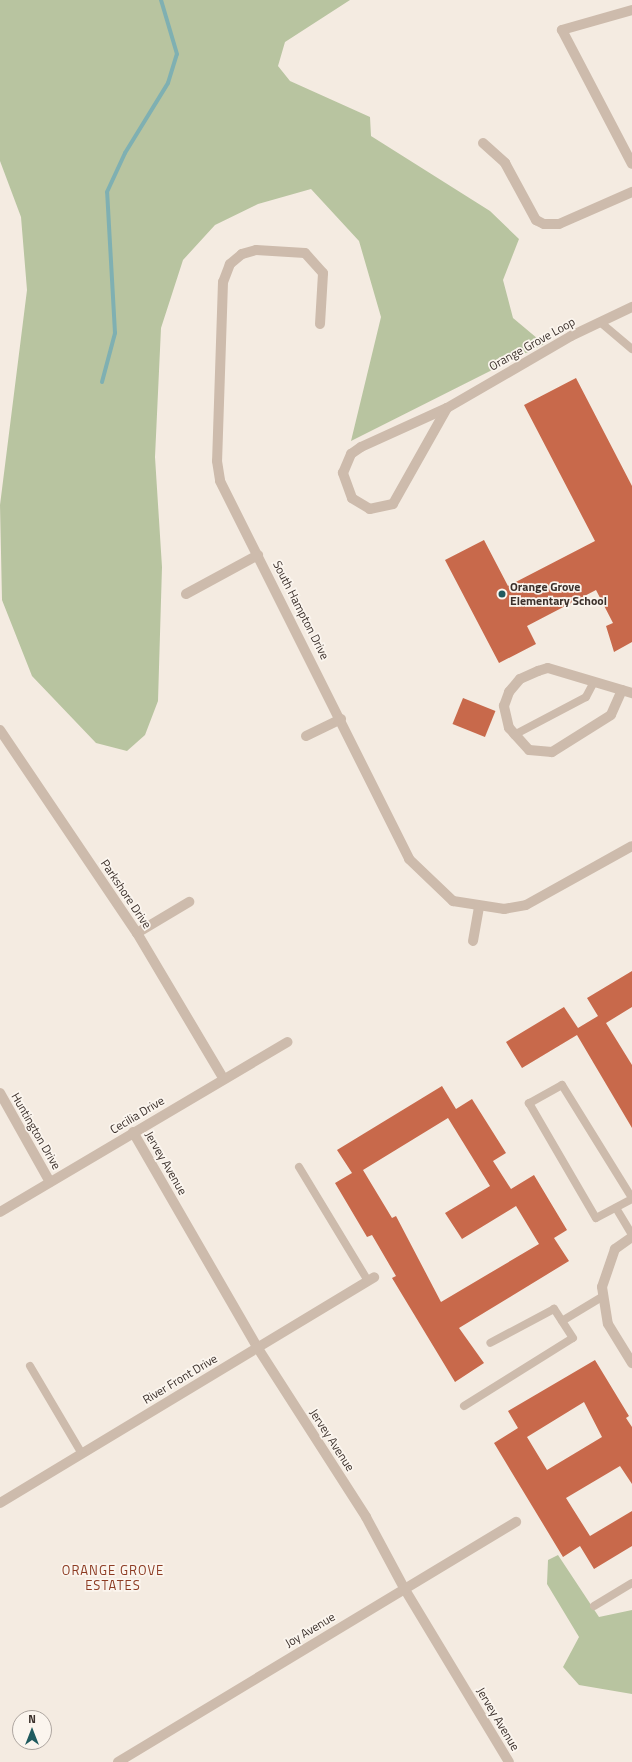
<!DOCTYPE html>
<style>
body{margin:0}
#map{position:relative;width:632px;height:1762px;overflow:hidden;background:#f4ebe1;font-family:"Titillium Web",sans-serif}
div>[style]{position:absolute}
.green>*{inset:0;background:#b8c4a0}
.stream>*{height:4px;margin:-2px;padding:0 2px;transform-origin:2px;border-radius:2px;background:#7fb0b2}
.building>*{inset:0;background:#c8694b;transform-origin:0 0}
.lane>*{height:8px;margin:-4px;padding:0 4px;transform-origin:4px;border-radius:4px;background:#cdbbac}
.street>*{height:10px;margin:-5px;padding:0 5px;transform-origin:5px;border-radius:5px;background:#cdbbac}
.dots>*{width:11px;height:11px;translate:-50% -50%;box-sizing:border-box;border:2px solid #fbf5ee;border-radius:50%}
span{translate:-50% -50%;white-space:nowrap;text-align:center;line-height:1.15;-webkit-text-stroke:3.5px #fbf5ee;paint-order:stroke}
.street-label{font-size:12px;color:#3b302b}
.poi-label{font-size:12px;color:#3b302b;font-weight:700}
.left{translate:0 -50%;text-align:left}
.neighbourhood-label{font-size:13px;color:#8c3b22;letter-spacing:1px}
.north{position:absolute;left:12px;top:1710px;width:40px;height:40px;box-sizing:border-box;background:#fbf5ee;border:1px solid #aea6a0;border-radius:50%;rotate:0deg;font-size:11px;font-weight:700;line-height:16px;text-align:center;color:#3b302b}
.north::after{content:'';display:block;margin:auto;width:14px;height:18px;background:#1f5a5e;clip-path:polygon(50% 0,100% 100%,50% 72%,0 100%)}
</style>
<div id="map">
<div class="green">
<div style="clip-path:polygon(0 0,350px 0,285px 42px,278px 66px,290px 81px,370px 117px,371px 136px,490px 211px,519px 239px,503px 280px,513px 318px,544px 344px,351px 441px,381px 317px,359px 241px,311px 189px,258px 204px,215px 225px,183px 260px,161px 328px,155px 457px,162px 567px,158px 701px,145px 735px,127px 751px,96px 743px,32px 676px,2px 600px,0 505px,27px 290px,21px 217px,0 161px)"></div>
<div style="clip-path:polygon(558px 1555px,599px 1617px,632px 1610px,632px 1694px,579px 1685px,563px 1667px,579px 1637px,547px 1584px,548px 1560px)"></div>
</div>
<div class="stream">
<div style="left:102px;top:382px;width:51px;rotate:-75.1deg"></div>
<div style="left:115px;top:333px;width:141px;rotate:-93.2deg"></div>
<div style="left:107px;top:192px;width:43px;rotate:-65.2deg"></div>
<div style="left:125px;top:153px;width:82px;rotate:-58.4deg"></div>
<div style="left:168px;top:83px;width:30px;rotate:-73deg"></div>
<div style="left:177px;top:54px;width:56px;rotate:-106.5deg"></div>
</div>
<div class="building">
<div style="clip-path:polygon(576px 378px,632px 486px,632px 642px,614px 652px,606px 626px,613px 623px,596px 590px,527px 626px,536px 644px,499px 663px,445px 560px,484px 540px,508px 586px,595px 541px,524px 405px)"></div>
<div style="left:463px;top:698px;width:35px;height:28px;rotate:22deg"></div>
<div style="clip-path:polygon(632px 971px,632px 1007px,606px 1023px,632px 1065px,632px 1128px,577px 1035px,522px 1068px,506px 1042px,564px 1007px,578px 1028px,598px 1016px,587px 998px)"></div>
<div style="clip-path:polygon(evenodd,442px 1086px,456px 1109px,472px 1099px,506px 1153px,493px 1161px,511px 1189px,534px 1175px,567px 1230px,554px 1238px,569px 1261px,459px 1328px,484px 1363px,455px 1382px,392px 1278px,396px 1276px,372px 1235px,367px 1237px,335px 1183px,352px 1173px,337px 1150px,442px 1086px,448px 1118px,490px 1186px,445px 1213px,462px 1239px,516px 1206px,539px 1244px,441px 1302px,396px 1216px,392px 1218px,363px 1170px,448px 1118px)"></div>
<div style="clip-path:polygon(evenodd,595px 1360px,629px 1416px,626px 1418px,632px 1427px,632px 1484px,620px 1466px,566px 1498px,590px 1536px,632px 1511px,632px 1546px,594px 1569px,580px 1546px,563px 1557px,494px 1443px,518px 1428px,508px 1411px,595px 1360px,584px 1402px,602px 1437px,547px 1470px,527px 1437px,584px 1402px)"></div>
</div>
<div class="lane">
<div style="left:600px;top:322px;width:42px;rotate:40.2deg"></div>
<div style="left:514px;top:735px;width:81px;rotate:-27.8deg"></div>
<div style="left:586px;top:697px;width:17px;rotate:-62deg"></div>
<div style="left:299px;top:1167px;width:133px;rotate:58.8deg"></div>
<div style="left:632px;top:1198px;width:133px;rotate:-121.8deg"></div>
<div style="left:562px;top:1085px;width:38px;rotate:151deg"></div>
<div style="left:529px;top:1103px;width:133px;rotate:59.8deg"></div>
<div style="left:596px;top:1218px;width:41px;rotate:-27.8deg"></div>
<div style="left:616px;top:1208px;width:31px;rotate:59deg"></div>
<div style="left:562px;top:1321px;width:47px;rotate:-31deg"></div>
<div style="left:30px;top:1366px;width:102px;rotate:59.4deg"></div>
<div style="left:464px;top:1406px;width:128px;rotate:-32deg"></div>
<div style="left:573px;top:1338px;width:35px;rotate:-123deg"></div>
<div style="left:554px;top:1309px;width:72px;rotate:152deg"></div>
<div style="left:594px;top:1606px;width:44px;rotate:-31.2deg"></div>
</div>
<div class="street">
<div style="left:632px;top:10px;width:73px;rotate:164.1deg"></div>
<div style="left:562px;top:30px;width:151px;rotate:62.4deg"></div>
<div style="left:483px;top:143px;width:30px;rotate:42deg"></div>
<div style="left:505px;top:163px;width:65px;rotate:61.5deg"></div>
<div style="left:536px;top:220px;width:9px;rotate:27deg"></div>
<div style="left:544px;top:224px;width:15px"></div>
<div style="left:559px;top:224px;width:80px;rotate:-23.7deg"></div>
<div style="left:320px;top:324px;width:51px;rotate:-86.6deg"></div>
<div style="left:323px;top:273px;width:27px;rotate:-132deg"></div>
<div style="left:305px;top:253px;width:49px;rotate:-176.5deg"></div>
<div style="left:256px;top:250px;width:15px;rotate:164deg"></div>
<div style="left:242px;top:254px;width:16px;rotate:140deg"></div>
<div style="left:230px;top:264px;width:19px;rotate:111deg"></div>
<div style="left:223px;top:282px;width:179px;rotate:91.9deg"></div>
<div style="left:217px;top:461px;width:20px;rotate:81deg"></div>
<div style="left:220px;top:481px;width:423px;rotate:63.4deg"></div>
<div style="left:409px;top:859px;width:61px;rotate:43.7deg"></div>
<div style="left:453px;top:901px;width:52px;rotate:8.9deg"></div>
<div style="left:504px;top:909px;width:22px;rotate:-10deg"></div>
<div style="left:526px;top:905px;width:121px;rotate:-29.1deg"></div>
<div style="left:447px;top:408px;width:110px;rotate:119.4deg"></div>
<div style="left:393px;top:504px;width:24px;rotate:168deg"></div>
<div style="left:370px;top:509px;width:21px;rotate:-149deg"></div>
<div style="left:352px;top:498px;width:27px;rotate:-110deg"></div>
<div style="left:343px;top:473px;width:21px;rotate:-67deg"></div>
<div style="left:351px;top:454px;width:12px;rotate:-35deg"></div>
<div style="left:361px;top:447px;width:94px;rotate:-24.4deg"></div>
<div style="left:447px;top:408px;width:143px;rotate:-30.1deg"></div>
<div style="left:571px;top:336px;width:68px;rotate:-25.4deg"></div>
<div style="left:186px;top:594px;width:82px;rotate:-28.4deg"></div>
<div style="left:622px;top:690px;width:27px;rotate:114deg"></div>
<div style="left:611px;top:715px;width:70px;rotate:147.9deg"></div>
<div style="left:552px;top:752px;width:23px;rotate:-175deg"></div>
<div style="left:529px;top:750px;width:30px;rotate:-132deg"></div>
<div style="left:509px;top:728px;width:23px;rotate:-103deg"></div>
<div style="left:504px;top:706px;width:15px;rotate:-70deg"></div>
<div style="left:509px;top:692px;width:17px;rotate:-50deg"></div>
<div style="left:520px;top:679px;width:20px;rotate:-24deg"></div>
<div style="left:538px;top:671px;width:10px;rotate:-17deg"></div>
<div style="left:548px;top:668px;width:88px;rotate:16.6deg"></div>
<div style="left:0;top:730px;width:245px;rotate:56deg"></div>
<div style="left:137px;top:933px;width:169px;rotate:59.3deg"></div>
<div style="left:306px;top:736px;width:39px;rotate:-26deg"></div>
<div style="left:137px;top:933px;width:61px;rotate:-30.8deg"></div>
<div style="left:473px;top:941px;width:35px;rotate:-80deg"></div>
<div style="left:0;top:1093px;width:102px;rotate:60.7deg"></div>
<div style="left:133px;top:1132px;width:248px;rotate:60deg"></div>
<div style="left:257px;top:1347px;width:202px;rotate:57.3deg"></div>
<div style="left:366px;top:1517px;width:81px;rotate:61.8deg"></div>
<div style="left:404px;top:1588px;width:203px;rotate:58.9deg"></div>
<div style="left:0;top:1212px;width:334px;rotate:-30.6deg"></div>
<div style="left:632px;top:1237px;width:21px;rotate:145deg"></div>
<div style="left:615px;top:1249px;width:40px;rotate:108.9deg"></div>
<div style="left:602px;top:1287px;width:37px;rotate:81deg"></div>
<div style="left:608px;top:1324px;width:46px;rotate:58.4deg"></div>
<div style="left:0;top:1503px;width:437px;rotate:-31.1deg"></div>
<div style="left:118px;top:1762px;width:465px;rotate:-31.1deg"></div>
</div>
<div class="dots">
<div style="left:502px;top:594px;background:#1f5a5e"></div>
</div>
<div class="street-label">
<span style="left:532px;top:344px;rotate:-29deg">Orange Grove Loop</span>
<span style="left:301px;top:610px;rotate:63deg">South Hampton Drive</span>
<span style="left:126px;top:894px;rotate:56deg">Parkshore Drive</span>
<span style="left:137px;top:1115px;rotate:-31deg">Cecilia Drive</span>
<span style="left:36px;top:1131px;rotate:60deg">Huntington Drive</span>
<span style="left:166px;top:1163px;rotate:60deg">Jervey Avenue</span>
<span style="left:180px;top:1379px;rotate:-31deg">River Front Drive</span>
<span style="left:332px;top:1440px;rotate:57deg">Jervey Avenue</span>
<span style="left:310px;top:1630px;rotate:-31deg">Joy Avenue</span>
<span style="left:498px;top:1719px;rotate:59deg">Jervey Avenue</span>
</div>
<div class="poi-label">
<span class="left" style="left:510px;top:594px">Orange Grove<br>Elementary School</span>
</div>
<div class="neighbourhood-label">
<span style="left:113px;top:1578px">ORANGE GROVE<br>ESTATES</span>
</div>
<div class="north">N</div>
</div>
